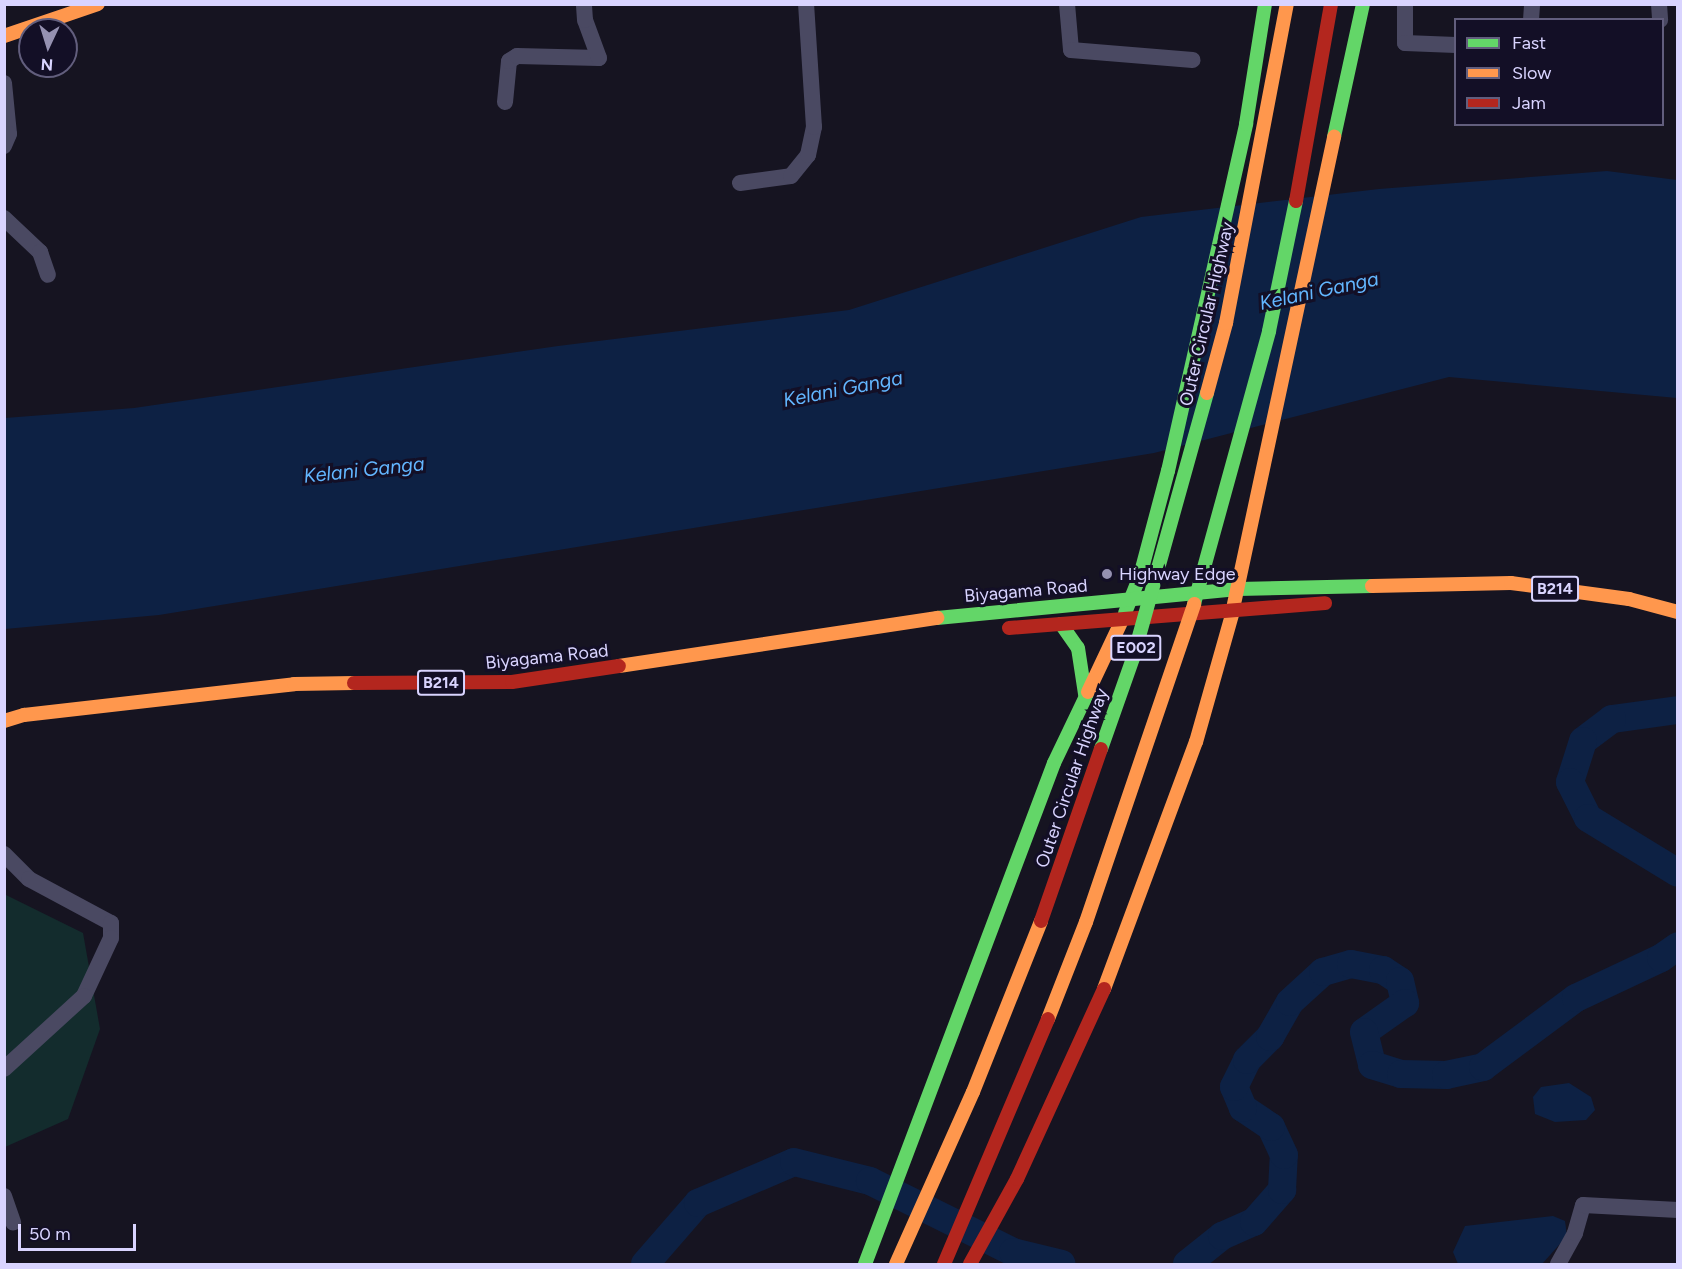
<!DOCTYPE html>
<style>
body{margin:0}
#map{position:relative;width:1682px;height:1269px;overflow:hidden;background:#161421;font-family:Figtree,sans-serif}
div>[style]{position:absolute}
.green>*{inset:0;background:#132c2d}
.water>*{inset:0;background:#0d2144}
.river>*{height:28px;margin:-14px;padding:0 14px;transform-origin:14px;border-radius:14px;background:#0d2144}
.street>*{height:16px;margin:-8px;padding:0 8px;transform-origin:8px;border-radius:8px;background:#4a4962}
.fast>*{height:14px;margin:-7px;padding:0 7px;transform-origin:7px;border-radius:7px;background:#63d668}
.slow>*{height:14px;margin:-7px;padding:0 7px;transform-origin:7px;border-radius:7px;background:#ff974d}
.jam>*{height:14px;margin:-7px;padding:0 7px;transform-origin:7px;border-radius:7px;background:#b3261e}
.fast-bridge>*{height:14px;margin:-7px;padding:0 7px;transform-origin:7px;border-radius:7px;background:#63d668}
.slow-bridge>*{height:14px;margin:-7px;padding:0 7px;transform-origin:7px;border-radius:7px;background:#ff974d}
.jam-bridge>*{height:14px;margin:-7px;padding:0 7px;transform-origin:7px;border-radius:7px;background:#b3261e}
.dots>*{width:16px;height:16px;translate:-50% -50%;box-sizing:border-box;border:3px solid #130f26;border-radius:50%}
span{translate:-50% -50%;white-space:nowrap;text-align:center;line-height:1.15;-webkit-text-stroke:6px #130f26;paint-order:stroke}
.shield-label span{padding:2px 4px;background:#130f26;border:2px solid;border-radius:4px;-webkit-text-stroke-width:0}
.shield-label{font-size:16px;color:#d9d4ff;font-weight:700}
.street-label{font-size:18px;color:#d9d4ff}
.poi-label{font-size:18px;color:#d9d4ff}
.left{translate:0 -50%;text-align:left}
.water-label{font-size:20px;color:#62b6ff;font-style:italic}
.frame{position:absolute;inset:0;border:6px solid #d9d4ff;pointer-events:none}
.legend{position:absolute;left:1454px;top:18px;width:210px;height:108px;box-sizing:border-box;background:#130f26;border:2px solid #625e7d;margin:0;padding:8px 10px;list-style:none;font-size:18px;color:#d9d4ff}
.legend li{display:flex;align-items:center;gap:12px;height:30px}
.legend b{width:30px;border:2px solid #625e7d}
.north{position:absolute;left:18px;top:18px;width:60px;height:60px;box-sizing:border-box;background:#130f26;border:2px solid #625e7d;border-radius:50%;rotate:184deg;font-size:16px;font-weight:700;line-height:24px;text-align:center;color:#d9d4ff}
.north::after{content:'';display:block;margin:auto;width:21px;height:27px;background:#9591b1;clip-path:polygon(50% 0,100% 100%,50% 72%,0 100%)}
.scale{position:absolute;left:18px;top:1224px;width:118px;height:27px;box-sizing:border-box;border:3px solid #d9d4ff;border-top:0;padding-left:8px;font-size:18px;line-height:21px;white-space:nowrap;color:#d9d4ff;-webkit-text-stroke:4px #130f26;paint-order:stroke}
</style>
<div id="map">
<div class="green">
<div style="clip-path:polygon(4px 894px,83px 933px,100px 1029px,68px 1119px,5px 1147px)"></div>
</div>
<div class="water">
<div style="clip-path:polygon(1607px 171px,1677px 180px,1677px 398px,1449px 377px,1154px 453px,159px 615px,5px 629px,5px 418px,134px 408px,558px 346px,849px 310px,1141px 217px,1379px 189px)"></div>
<div style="clip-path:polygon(1569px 1083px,1591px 1097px,1595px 1110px,1586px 1120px,1555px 1122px,1535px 1114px,1533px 1097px,1541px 1087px)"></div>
<div style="clip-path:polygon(1553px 1216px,1565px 1221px,1567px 1236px,1542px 1264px,1458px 1264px,1453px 1252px,1465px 1226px)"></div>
</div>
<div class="river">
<div style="left:1678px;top:710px;width:67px;rotate:172.2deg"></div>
<div style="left:1612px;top:719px;width:36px;rotate:143deg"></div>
<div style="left:1583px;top:741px;width:43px;rotate:107.6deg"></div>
<div style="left:1570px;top:782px;width:40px;rotate:63.4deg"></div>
<div style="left:1588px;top:818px;width:105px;rotate:31.4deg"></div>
<div style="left:645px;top:1264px;width:81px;rotate:-49deg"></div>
<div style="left:698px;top:1203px;width:104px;rotate:-23.1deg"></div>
<div style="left:794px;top:1162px;width:78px;rotate:14deg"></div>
<div style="left:870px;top:1181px;width:160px;rotate:26.4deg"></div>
<div style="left:1013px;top:1252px;width:50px;rotate:13.8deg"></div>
<div style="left:1187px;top:1264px;width:45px;rotate:-38.7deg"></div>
<div style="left:1222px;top:1236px;width:35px;rotate:-24deg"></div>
<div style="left:1254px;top:1222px;width:43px;rotate:-48.8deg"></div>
<div style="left:1282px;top:1190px;width:35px;rotate:-87deg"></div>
<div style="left:1284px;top:1155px;width:31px;rotate:-115deg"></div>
<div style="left:1271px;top:1127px;width:34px;rotate:-146deg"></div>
<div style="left:1243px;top:1108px;width:23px;rotate:-113deg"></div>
<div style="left:1234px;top:1087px;width:30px;rotate:-64deg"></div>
<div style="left:1247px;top:1060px;width:33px;rotate:-45deg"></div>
<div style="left:1270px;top:1037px;width:40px;rotate:-60.3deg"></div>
<div style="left:1290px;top:1002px;width:45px;rotate:-42.3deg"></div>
<div style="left:1323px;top:972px;width:29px;rotate:-16deg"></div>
<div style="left:1351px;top:964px;width:33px;rotate:11deg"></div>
<div style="left:1383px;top:970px;width:20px;rotate:33deg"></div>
<div style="left:1400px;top:981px;width:23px;rotate:77deg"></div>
<div style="left:1405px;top:1003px;width:50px;rotate:144.7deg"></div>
<div style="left:1364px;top:1032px;width:34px;rotate:76deg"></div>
<div style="left:1372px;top:1065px;width:30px;rotate:17deg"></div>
<div style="left:1401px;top:1074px;width:45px;rotate:1.3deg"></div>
<div style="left:1446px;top:1075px;width:38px;rotate:-12deg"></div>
<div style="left:1483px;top:1067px;width:116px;rotate:-36.6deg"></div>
<div style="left:1576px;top:998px;width:94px;rotate:-25.2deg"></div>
<div style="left:1661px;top:958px;width:21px;rotate:-35deg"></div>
</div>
<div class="street">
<div style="left:1067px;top:4px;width:46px;rotate:85deg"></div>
<div style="left:1071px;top:50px;width:122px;rotate:4.7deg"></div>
<div style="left:1405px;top:4px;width:39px;rotate:90deg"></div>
<div style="left:1405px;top:43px;width:51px;rotate:2.2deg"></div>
<div style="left:1659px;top:4px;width:16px;rotate:86deg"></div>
<div style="left:1531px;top:20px;width:16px;rotate:-86deg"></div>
<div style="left:4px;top:83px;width:51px;rotate:84.4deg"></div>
<div style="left:9px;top:134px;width:13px;rotate:113deg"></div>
<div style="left:505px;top:102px;width:41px;rotate:-84.4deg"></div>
<div style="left:509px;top:61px;width:9px;rotate:-32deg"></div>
<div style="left:517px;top:56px;width:82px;rotate:1.4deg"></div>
<div style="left:599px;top:58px;width:40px;rotate:-110.2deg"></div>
<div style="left:585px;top:20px;width:16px;rotate:-94deg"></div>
<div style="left:740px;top:183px;width:51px;rotate:-7.8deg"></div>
<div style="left:791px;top:176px;width:27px;rotate:-51deg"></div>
<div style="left:808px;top:155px;width:29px;rotate:-78deg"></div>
<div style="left:814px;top:127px;width:123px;rotate:-93.7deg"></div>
<div style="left:4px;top:218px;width:50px;rotate:43.4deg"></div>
<div style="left:40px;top:252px;width:24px;rotate:71deg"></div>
<div style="left:4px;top:854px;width:35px;rotate:45deg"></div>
<div style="left:29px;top:879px;width:93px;rotate:28.2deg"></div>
<div style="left:111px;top:923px;width:15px;rotate:90deg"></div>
<div style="left:111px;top:938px;width:64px;rotate:115deg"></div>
<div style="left:84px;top:996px;width:108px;rotate:137.6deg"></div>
<div style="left:4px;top:1196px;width:28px;rotate:71deg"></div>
<div style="left:1558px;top:1264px;width:35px;rotate:-61deg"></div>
<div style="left:1575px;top:1233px;width:29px;rotate:-74deg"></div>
<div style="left:1583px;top:1205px;width:95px;rotate:3deg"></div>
</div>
<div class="fast">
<div style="left:1334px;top:137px;width:136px;rotate:-77.7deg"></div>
<div style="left:1125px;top:613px;width:40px;rotate:-68deg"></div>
<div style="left:1140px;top:576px;width:109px;rotate:-75.1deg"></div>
<div style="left:1168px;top:471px;width:356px;rotate:-77.3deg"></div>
<div style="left:1246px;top:124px;width:121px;rotate:-81deg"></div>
<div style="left:937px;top:618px;width:302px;rotate:-5.5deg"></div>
<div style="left:1238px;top:589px;width:134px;rotate:-1.3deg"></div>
<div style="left:1061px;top:624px;width:29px;rotate:55deg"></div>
<div style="left:1078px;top:648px;width:47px;rotate:81.3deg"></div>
<div style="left:865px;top:1264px;width:535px;rotate:-69.33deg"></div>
<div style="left:1054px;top:763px;width:79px;rotate:-64.4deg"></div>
</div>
<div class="slow">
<div style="left:4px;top:36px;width:99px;rotate:-18.8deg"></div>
<div style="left:1372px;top:586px;width:139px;rotate:-1.2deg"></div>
<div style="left:1511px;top:583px;width:119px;rotate:7.7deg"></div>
<div style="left:1629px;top:599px;width:51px;rotate:14.9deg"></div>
<div style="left:1234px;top:604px;width:478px;rotate:-77.9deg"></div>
<div style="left:619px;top:666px;width:322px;rotate:-8.6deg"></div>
<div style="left:1088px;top:692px;width:80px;rotate:-64.7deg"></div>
<div style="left:4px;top:721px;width:21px;rotate:-17deg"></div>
<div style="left:24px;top:715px;width:272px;rotate:-6.5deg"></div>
<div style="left:294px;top:684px;width:60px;rotate:-1deg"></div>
<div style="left:1104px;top:989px;width:264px;rotate:-69.6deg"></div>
<div style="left:1196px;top:742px;width:136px;rotate:-74.2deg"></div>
</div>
<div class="jam">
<div style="left:1009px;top:628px;width:317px;rotate:-4.5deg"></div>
<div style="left:354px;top:683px;width:158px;rotate:-0.4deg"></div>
<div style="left:512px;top:682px;width:108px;rotate:-8.5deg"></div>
<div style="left:970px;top:1264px;width:97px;rotate:-61.1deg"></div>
<div style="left:1017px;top:1179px;width:209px;rotate:-65.4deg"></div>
</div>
<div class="fast-bridge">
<div style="left:1194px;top:604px;width:283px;rotate:-74.6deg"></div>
<div style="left:1269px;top:331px;width:133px;rotate:-78.3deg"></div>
<div style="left:1101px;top:749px;width:96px;rotate:-70.6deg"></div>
<div style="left:1133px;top:658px;width:275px;rotate:-74.4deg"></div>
</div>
<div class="slow-bridge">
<div style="left:1207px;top:393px;width:73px;rotate:-74.8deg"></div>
<div style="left:1226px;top:323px;width:325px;rotate:-79.2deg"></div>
<div style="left:1048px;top:1019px;width:104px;rotate:-68.6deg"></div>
<div style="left:1086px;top:922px;width:336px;rotate:-71.2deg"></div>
<div style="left:896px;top:1264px;width:188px;rotate:-65.9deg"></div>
<div style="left:973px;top:1092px;width:184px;rotate:-68.3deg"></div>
</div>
<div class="jam-bridge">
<div style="left:1296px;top:201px;width:200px;rotate:-79.9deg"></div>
<div style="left:1041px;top:921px;width:182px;rotate:-70.8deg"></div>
<div style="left:944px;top:1264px;width:266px;rotate:-67deg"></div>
</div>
<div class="dots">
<div style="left:1107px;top:574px;background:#9591b1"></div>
</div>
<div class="shield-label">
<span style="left:1555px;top:589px">B214</span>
<span style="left:1136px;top:648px">E002</span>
<span style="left:441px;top:683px">B214</span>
</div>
<div class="street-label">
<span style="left:1207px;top:314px;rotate:-77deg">Outer Circular Highway</span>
<span style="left:1026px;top:591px;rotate:-5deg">Biyagama Road</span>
<span style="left:547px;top:657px;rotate:-6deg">Biyagama Road</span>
<span style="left:1072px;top:778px;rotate:-71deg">Outer Circular Highway</span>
</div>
<div class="poi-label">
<span class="left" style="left:1119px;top:574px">Highway Edge</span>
</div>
<div class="water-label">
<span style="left:1319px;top:291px;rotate:-12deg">Kelani Ganga</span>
<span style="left:843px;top:389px;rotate:-11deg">Kelani Ganga</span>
<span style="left:364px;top:470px;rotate:-6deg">Kelani Ganga</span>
</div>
<div class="frame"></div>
<ul class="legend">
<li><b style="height:8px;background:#63d668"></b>Fast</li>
<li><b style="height:8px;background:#ff974d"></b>Slow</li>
<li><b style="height:8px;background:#b3261e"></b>Jam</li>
</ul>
<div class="north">N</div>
<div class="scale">50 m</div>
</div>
